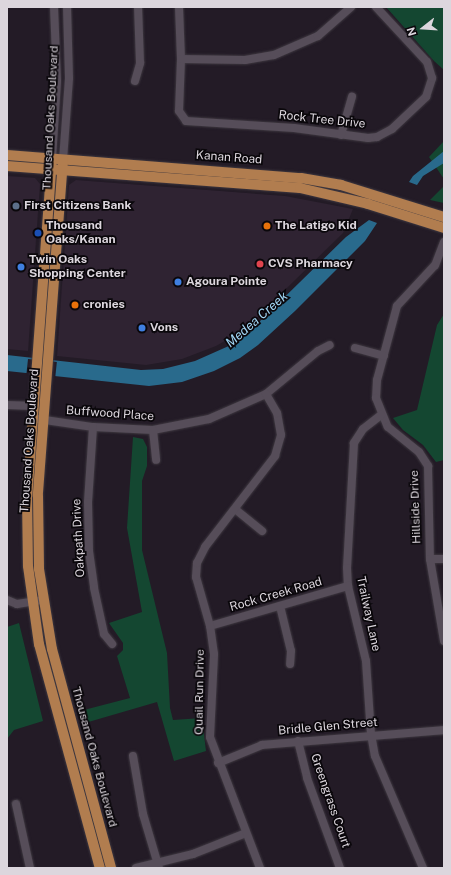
<!DOCTYPE html>
<style>
body{margin:0}
#map{position:relative;width:451px;height:875px;overflow:hidden;background:#231b26;font-family:"Public Sans",sans-serif}
div>[style]{position:absolute}
.built>*{inset:0;background:#2f2332}
.green>*{inset:0;background:#144731}
.water>*{inset:0;background:#296a8c}
.pier>*{inset:0;background:#231b26;transform-origin:0 0}
.roads{filter:drop-shadow(0 0 1px #3e3840) drop-shadow(0 0 1px #3e3840)}
.minor>*{height:8px;margin:-4px;padding:0 4px;transform-origin:4px;border-radius:4px;background:#564d59}
.major>*{height:10px;margin:-5px;padding:0 5px;transform-origin:5px;border-radius:5px;background:#b17d4f}
.dots>*{width:11px;height:11px;translate:-50% -50%;box-sizing:border-box;border:2px solid #0a070b;border-radius:50%}
span{translate:-50% -50%;white-space:nowrap;text-align:center;line-height:1.15;-webkit-text-stroke:3.5px #0a070b;paint-order:stroke}
.street-label{font-size:12px;color:#dcd6dd}
.poi-label{font-size:12px;color:#dcd6dd;font-weight:700}
.left{translate:0 -50%;text-align:left}
.water-label{font-size:13px;color:#a1d5f3;font-style:italic}
.frame{position:absolute;inset:0;border:8px solid #dcd6dd;pointer-events:none}
.north{position:absolute;left:403px;top:8px;width:40px;height:40px;-webkit-text-stroke:3px #0a070b;paint-order:stroke;rotate:253deg;font-size:11px;font-weight:700;line-height:16px;text-align:center;color:#dcd6dd}
.north::after{content:'';display:block;margin:auto;width:14px;height:18px;background:#dcd6dd;clip-path:polygon(50% 0,100% 100%,50% 72%,0 100%)}
</style>
<div id="map">
<div class="built">
<div style="clip-path:polygon(7px 176px,35px 178px,40px 184px,28px 351px,7px 349px)"></div>
<div style="clip-path:polygon(76px 180px,285px 196px,353px 209px,343px 233px,244px 330px,216px 346px,182px 359px,146px 365px,57px 356px,69px 185px)"></div>
</div>
<div class="green">
<div style="clip-path:polygon(386px 7px,444px 7px,444px 70px,434px 61px)"></div>
<div style="clip-path:polygon(444px 141px,444px 179px,429px 157px)"></div>
<div style="clip-path:polygon(444px 186px,444px 203px,430px 200px)"></div>
<div style="clip-path:polygon(444px 314px,444px 460px,436px 462px,423px 445px,403px 430px,393px 418px,417px 410px,437px 325px)"></div>
<div style="clip-path:polygon(133px 437px,143px 439px,147px 447px,147px 466px,142px 481px,142px 550px,167px 653px,170px 708px,173px 720px,202px 718px,206px 751px,174px 761px,157px 702px,85px 723px,80px 711px,130px 698px,117px 656px,123px 650px,123px 643px,109px 623px,142px 612px,127px 528px)"></div>
<div style="clip-path:polygon(19px 623px,43px 721px,14px 730px,7px 739px,7px 627px)"></div>
</div>
<div class="water">
<div style="clip-path:polygon(444px 151px,444px 163px,423px 176px,417px 185px,409px 182px,413px 176px)"></div>
<div style="clip-path:polygon(369px 220px,377px 223px,365px 241px,295px 311px,258px 345px,240px 358px,214px 371px,182px 382px,149px 386px,7px 371px,7px 355px,141px 370px,163px 369px,195px 361px,231px 345px,253px 328px,346px 237px)"></div>
</div>
<div class="pier">
<div style="left:28px;top:359px;width:29px;height:16px;rotate:6deg"></div>
</div>
<div class="roads">
<div class="minor">
<div style="left:179px;top:7px;width:52px;rotate:87.8deg"></div>
<div style="left:181px;top:59px;width:52px;rotate:92.2deg"></div>
<div style="left:179px;top:111px;width:12px;rotate:55deg"></div>
<div style="left:186px;top:121px;width:108px;rotate:3.7deg"></div>
<div style="left:294px;top:128px;width:75px;rotate:7.7deg"></div>
<div style="left:368px;top:138px;width:9px;rotate:-6deg"></div>
<div style="left:377px;top:137px;width:17px;rotate:-28deg"></div>
<div style="left:392px;top:129px;width:47px;rotate:-43.3deg"></div>
<div style="left:426px;top:97px;width:20px;rotate:-72deg"></div>
<div style="left:432px;top:78px;width:17px;rotate:-107deg"></div>
<div style="left:427px;top:62px;width:75px;rotate:-132.8deg"></div>
<div style="left:181px;top:59px;width:64px;rotate:0.9deg"></div>
<div style="left:245px;top:60px;width:29px;rotate:-10deg"></div>
<div style="left:274px;top:55px;width:48px;rotate:-23.4deg"></div>
<div style="left:318px;top:36px;width:44px;rotate:-41.3deg"></div>
<div style="left:135px;top:81px;width:19px;rotate:-74deg"></div>
<div style="left:140px;top:63px;width:56px;rotate:-92deg"></div>
<div style="left:341px;top:135px;width:40px;rotate:-74deg"></div>
<div style="left:52px;top:159px;width:78px;rotate:-86.3deg"></div>
<div style="left:57px;top:81px;width:74px;rotate:-92.3deg"></div>
<div style="left:63px;top:160px;width:82px;rotate:-85.8deg"></div>
<div style="left:69px;top:78px;width:71px;rotate:-91.6deg"></div>
<div style="left:444px;top:242px;width:25px;rotate:111deg"></div>
<div style="left:435px;top:265px;width:56px;rotate:132.8deg"></div>
<div style="left:397px;top:306px;width:77px;rotate:105.1deg"></div>
<div style="left:377px;top:380px;width:18px;rotate:93deg"></div>
<div style="left:376px;top:398px;width:31px;rotate:68deg"></div>
<div style="left:388px;top:427px;width:40px;rotate:39deg"></div>
<div style="left:419px;top:452px;width:17px;rotate:57deg"></div>
<div style="left:428px;top:466px;width:93px;rotate:88.8deg"></div>
<div style="left:430px;top:559px;width:83px;rotate:80.3deg"></div>
<div style="left:355px;top:348px;width:30px;rotate:15deg"></div>
<div style="left:7px;top:405px;width:27px;rotate:2deg"></div>
<div style="left:381px;top:415px;width:23px;rotate:142deg"></div>
<div style="left:363px;top:429px;width:17px;rotate:123deg"></div>
<div style="left:354px;top:443px;width:125px;rotate:93.2deg"></div>
<div style="left:347px;top:568px;width:18px;rotate:87deg"></div>
<div style="left:348px;top:586px;width:77px;rotate:76.5deg"></div>
<div style="left:366px;top:661px;width:73px;rotate:86.1deg"></div>
<div style="left:371px;top:734px;width:22px;rotate:80deg"></div>
<div style="left:375px;top:756px;width:122px;rotate:66.8deg"></div>
<div style="left:38px;top:419px;width:56px;rotate:8.3deg"></div>
<div style="left:93px;top:427px;width:60px;rotate:2.9deg"></div>
<div style="left:153px;top:430px;width:57px;rotate:-11.1deg"></div>
<div style="left:209px;top:419px;width:62px;rotate:-23.7deg"></div>
<div style="left:266px;top:394px;width:67px;rotate:-39.6deg"></div>
<div style="left:318px;top:351px;width:13px;rotate:-27deg"></div>
<div style="left:93px;top:427px;width:75px;rotate:93.8deg"></div>
<div style="left:88px;top:502px;width:49px;rotate:88.8deg"></div>
<div style="left:89px;top:551px;width:37px;rotate:82deg"></div>
<div style="left:94px;top:588px;width:47px;rotate:77.7deg"></div>
<div style="left:104px;top:634px;width:13px;rotate:51deg"></div>
<div style="left:153px;top:430px;width:30px;rotate:84deg"></div>
<div style="left:235px;top:509px;width:35px;rotate:39deg"></div>
<div style="left:430px;top:559px;width:14px"></div>
<div style="left:7px;top:600px;width:11px;rotate:22deg"></div>
<div style="left:17px;top:604px;width:25px;rotate:-9deg"></div>
<div style="left:280px;top:606px;width:46px;rotate:76.3deg"></div>
<div style="left:291px;top:651px;width:13px;rotate:94deg"></div>
<div style="left:210px;top:626px;width:144px;rotate:-16.2deg"></div>
<div style="left:298px;top:741px;width:38px;rotate:76deg"></div>
<div style="left:307px;top:778px;width:96px;rotate:69.9deg"></div>
<div style="left:133px;top:756px;width:59px;rotate:80.2deg"></div>
<div style="left:143px;top:814px;width:56px;rotate:73.5deg"></div>
<div style="left:218px;top:763px;width:48px;rotate:-22.2deg"></div>
<div style="left:262px;top:745px;width:183px;rotate:-4.7deg"></div>
<div style="left:16px;top:804px;width:66px;rotate:77.7deg"></div>
<div style="left:136px;top:868px;width:59px;rotate:-13.8deg"></div>
<div style="left:193px;top:854px;width:57px;rotate:-21.6deg"></div>
<div style="left:260px;top:868px;width:140px;rotate:-110.9deg"></div>
<div style="left:210px;top:737px;width:83px;rotate:-87.2deg"></div>
<div style="left:214px;top:654px;width:28px;rotate:-98deg"></div>
<div style="left:210px;top:626px;width:51px;rotate:-105.9deg"></div>
<div style="left:196px;top:577px;width:14px;rotate:-86deg"></div>
<div style="left:197px;top:563px;width:18px;rotate:-63deg"></div>
<div style="left:205px;top:547px;width:115px;rotate:-52.4deg"></div>
<div style="left:275px;top:456px;width:22px;rotate:-74deg"></div>
<div style="left:281px;top:435px;width:22px;rotate:-100deg"></div>
<div style="left:277px;top:413px;width:22px;rotate:-120deg"></div>
</div>
<div class="major">
<div style="left:7px;top:155px;width:295px;rotate:4.5deg"></div>
<div style="left:301px;top:178px;width:41px;rotate:9.9deg"></div>
<div style="left:341px;top:185px;width:108px;rotate:17.3deg"></div>
<div style="left:52px;top:159px;width:338px;rotate:94.2deg"></div>
<div style="left:27px;top:496px;width:70px;rotate:89.2deg"></div>
<div style="left:28px;top:566px;width:79px;rotate:82deg"></div>
<div style="left:39px;top:644px;width:232px;rotate:74.8deg"></div>
<div style="left:63px;top:160px;width:337px;rotate:94.3deg"></div>
<div style="left:38px;top:496px;width:73px;rotate:89.2deg"></div>
<div style="left:39px;top:569px;width:81px;rotate:80.8deg"></div>
<div style="left:52px;top:649px;width:227px;rotate:74.9deg"></div>
<div style="left:7px;top:166px;width:294px;rotate:4.3deg"></div>
<div style="left:300px;top:188px;width:70px;rotate:13.2deg"></div>
<div style="left:368px;top:204px;width:80px;rotate:17.5deg"></div>
</div>
</div>
<div class="dots">
<div style="left:16px;top:206px;background:#5c6f8a"></div>
<div style="left:267px;top:226px;background:#e8710a"></div>
<div style="left:38px;top:233px;background:#1a4fb4"></div>
<div style="left:260px;top:264px;background:#e0444e"></div>
<div style="left:21px;top:267px;background:#3f7fe0"></div>
<div style="left:178px;top:282px;background:#3f7fe0"></div>
<div style="left:75px;top:305px;background:#e8710a"></div>
<div style="left:142px;top:328px;background:#3f7fe0"></div>
</div>
<div class="street-label">
<span style="left:51px;top:118px;rotate:-87deg">Thousand Oaks Boulevard</span>
<span style="left:322px;top:120px;rotate:6deg">Rock Tree Drive</span>
<span style="left:229px;top:158px;rotate:4deg">Kanan Road</span>
<span style="left:110px;top:414px;rotate:4deg">Buffwood Place</span>
<span style="left:30px;top:441px;rotate:-86deg">Thousand Oaks Boulevard</span>
<span style="left:416px;top:507px;rotate:-92deg">Hillside Drive</span>
<span style="left:79px;top:538px;rotate:-93deg">Oakpath Drive</span>
<span style="left:276px;top:595px;rotate:-16deg">Rock Creek Road</span>
<span style="left:368px;top:614px;rotate:78deg">Trailway Lane</span>
<span style="left:200px;top:692px;rotate:-89deg">Quail Run Drive</span>
<span style="left:328px;top:727px;rotate:-5deg">Bridle Glen Street</span>
<span style="left:94px;top:757px;rotate:75deg">Thousand Oaks Boulevard</span>
<span style="left:330px;top:801px;rotate:71deg">Greengrass Court</span>
</div>
<div class="poi-label">
<span class="left" style="left:24px;top:206px">First Citizens Bank</span>
<span class="left" style="left:46px;top:233px">Thousand<br>Oaks/Kanan</span>
<span class="left" style="left:275px;top:226px">The Latigo Kid</span>
<span class="left" style="left:29px;top:267px">Twin Oaks<br>Shopping Center</span>
<span class="left" style="left:268px;top:264px">CVS Pharmacy</span>
<span class="left" style="left:186px;top:282px">Agoura Pointe</span>
<span class="left" style="left:83px;top:305px">cronies</span>
<span class="left" style="left:150px;top:328px">Vons</span>
</div>
<div class="water-label">
<span style="left:257px;top:320px;rotate:-41deg">Medea Creek</span>
</div>
<div class="frame"></div>
<div class="north">N</div>
</div>
